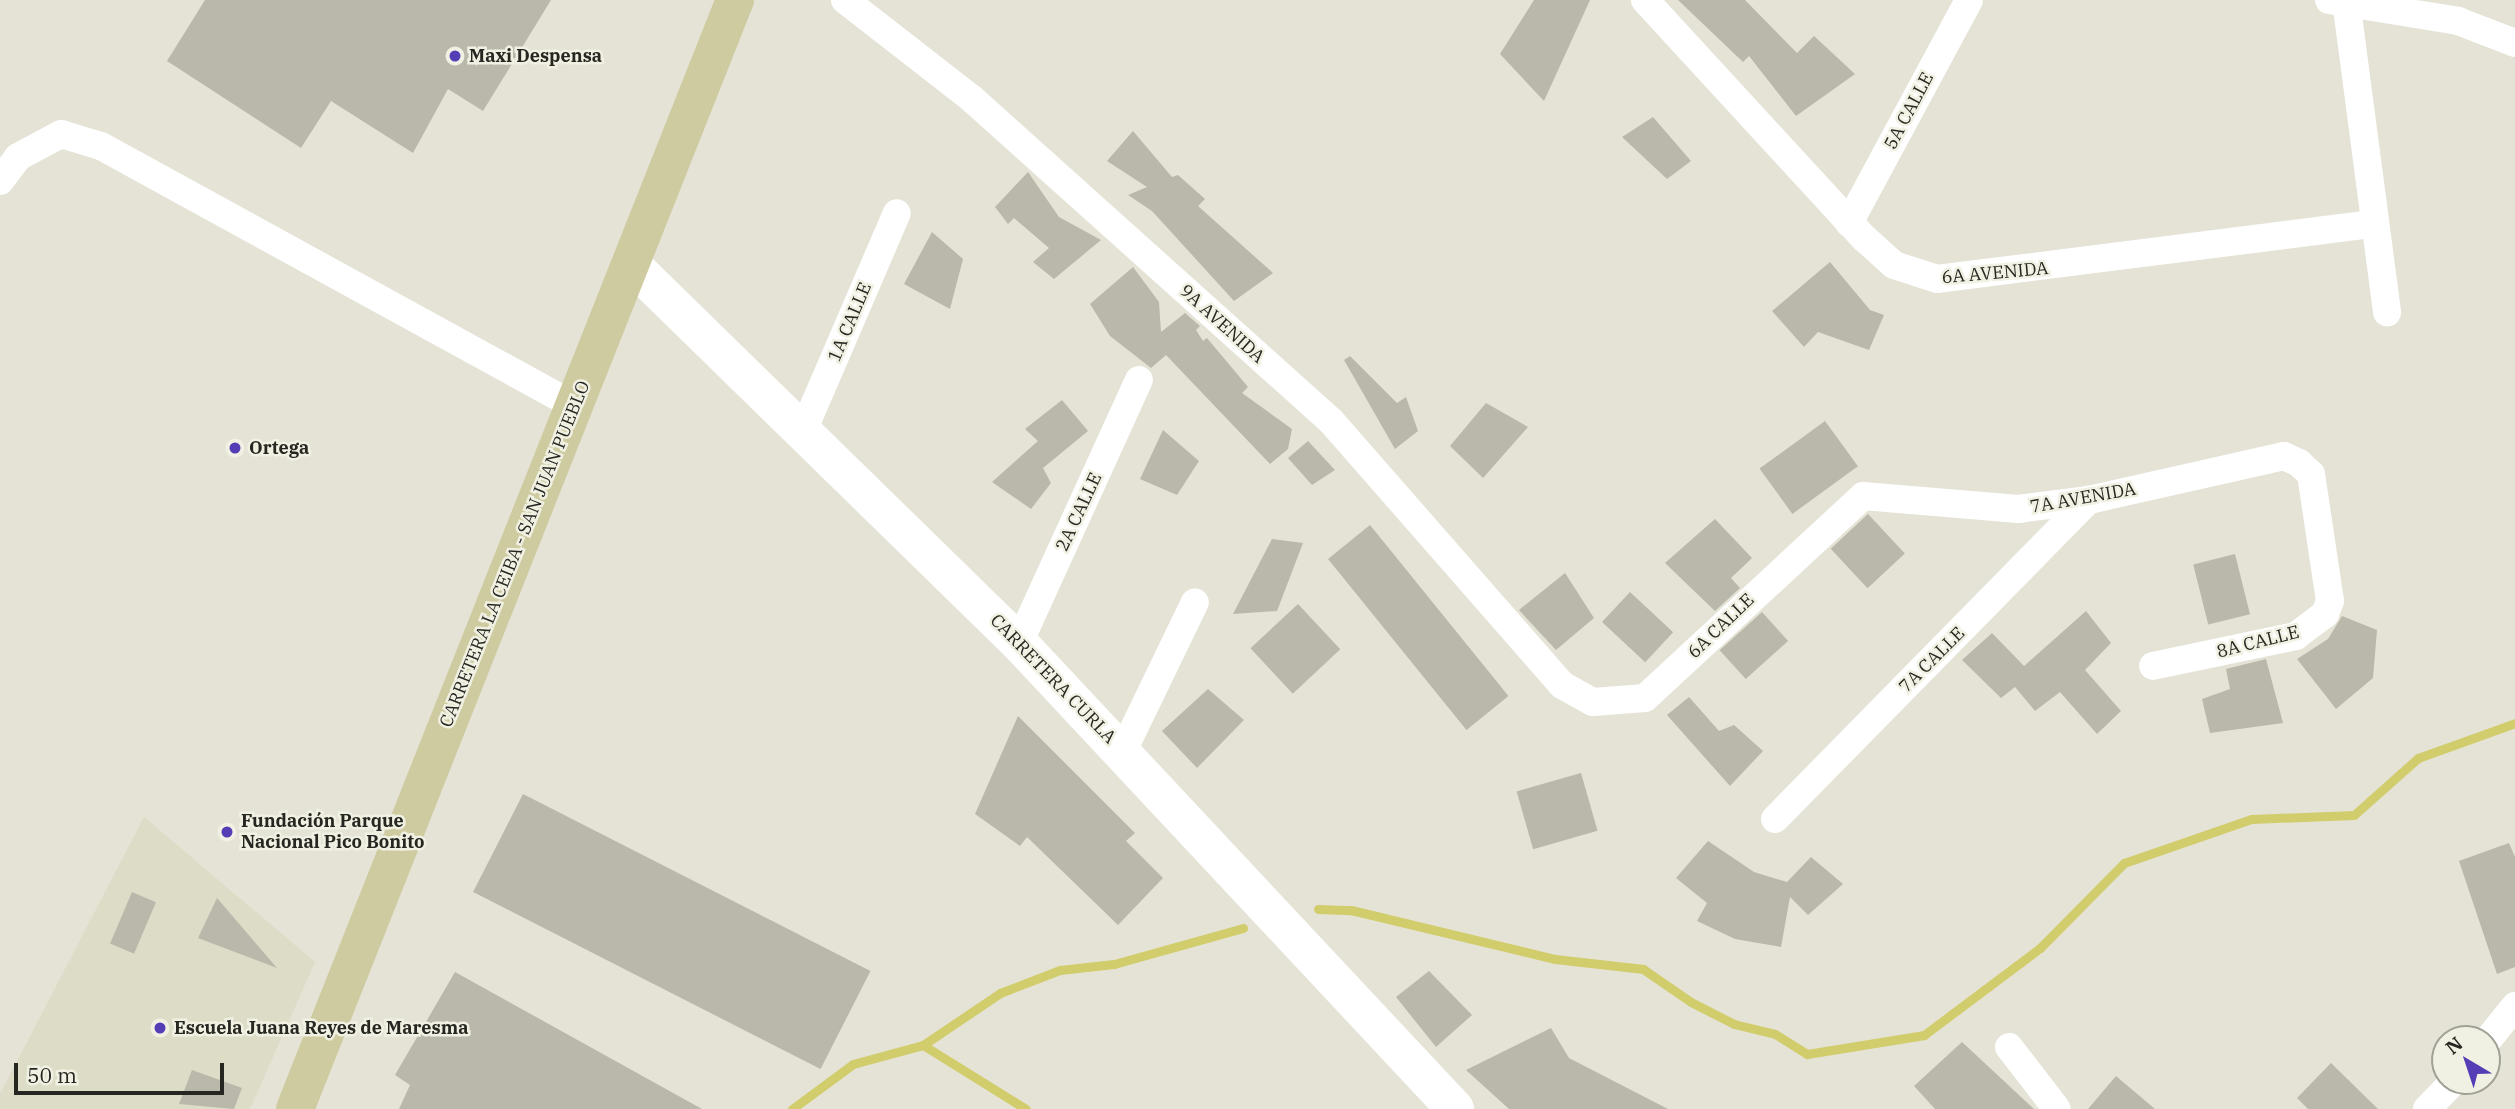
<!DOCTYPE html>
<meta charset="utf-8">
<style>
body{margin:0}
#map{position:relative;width:2515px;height:1109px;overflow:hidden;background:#e4e3d6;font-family:"IBM Plex Serif",serif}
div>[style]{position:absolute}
.built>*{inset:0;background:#dcdcc7}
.stream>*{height:9px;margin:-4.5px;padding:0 4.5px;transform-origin:4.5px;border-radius:4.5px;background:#d2cd6c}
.building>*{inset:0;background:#b9b8ab;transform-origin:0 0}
.minor>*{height:28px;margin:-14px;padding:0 14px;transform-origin:14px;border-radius:14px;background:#fff}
.secondary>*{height:38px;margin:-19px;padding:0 19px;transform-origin:19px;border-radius:19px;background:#fff}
.primary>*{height:38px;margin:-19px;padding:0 19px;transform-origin:19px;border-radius:19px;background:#cecba0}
.dots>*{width:19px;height:19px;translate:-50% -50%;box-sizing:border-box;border:4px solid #f1f1e3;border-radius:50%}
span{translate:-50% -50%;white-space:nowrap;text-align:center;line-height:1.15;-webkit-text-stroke:5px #f1f1e3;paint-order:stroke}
.poi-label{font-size:18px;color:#272722;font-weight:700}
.left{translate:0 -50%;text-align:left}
.street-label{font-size:18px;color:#272722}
.north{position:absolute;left:2431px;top:1025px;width:70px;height:70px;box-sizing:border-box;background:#f1f1e3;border:2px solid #a0a096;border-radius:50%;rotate:321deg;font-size:19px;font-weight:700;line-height:28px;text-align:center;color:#272722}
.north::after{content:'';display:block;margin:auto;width:24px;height:32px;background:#553db5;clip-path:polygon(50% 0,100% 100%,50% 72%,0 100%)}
.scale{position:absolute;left:14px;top:1063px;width:210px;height:32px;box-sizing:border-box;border:4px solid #272722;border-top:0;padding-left:9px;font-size:21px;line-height:24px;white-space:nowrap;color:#272722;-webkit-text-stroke:5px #f1f1e3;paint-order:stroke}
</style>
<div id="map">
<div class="built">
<div style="clip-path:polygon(144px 817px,315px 962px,250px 1109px,0 1109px,0 1094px)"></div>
</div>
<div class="stream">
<div style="left:1318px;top:909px;width:33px;rotate:2deg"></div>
<div style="left:1351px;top:910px;width:210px;rotate:13.5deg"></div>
<div style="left:1555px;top:959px;width:89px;rotate:6.5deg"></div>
<div style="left:1643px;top:969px;width:58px;rotate:34.5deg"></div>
<div style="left:1691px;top:1002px;width:48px;rotate:27.1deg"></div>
<div style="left:1734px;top:1024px;width:42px;rotate:13.7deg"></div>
<div style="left:1775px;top:1034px;width:38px;rotate:32deg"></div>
<div style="left:1807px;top:1054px;width:119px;rotate:-9.2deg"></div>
<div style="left:1924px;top:1035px;width:145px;rotate:-36.9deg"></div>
<div style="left:2040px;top:948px;width:120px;rotate:-45.3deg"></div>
<div style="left:2124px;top:863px;width:134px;rotate:-19.1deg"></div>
<div style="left:2251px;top:819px;width:103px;rotate:-2.2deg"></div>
<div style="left:2354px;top:815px;width:86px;rotate:-41.7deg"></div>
<div style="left:2418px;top:758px;width:103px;rotate:-19.8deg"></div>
<div style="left:923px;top:1045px;width:93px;rotate:-34deg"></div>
<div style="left:1000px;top:993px;width:64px;rotate:-21deg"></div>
<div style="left:1060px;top:970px;width:54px;rotate:-6.3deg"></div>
<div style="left:1114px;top:964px;width:134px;rotate:-15.6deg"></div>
<div style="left:792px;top:1109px;width:76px;rotate:-36.4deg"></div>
<div style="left:853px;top:1064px;width:73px;rotate:-15.2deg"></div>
<div style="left:923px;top:1045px;width:121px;rotate:31.9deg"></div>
</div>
<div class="building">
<div style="clip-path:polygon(205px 0,551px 0,483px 111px,448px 89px,413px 153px,331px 101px,301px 148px,167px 61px)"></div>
<div style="clip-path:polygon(1534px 0,1590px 0,1544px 101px,1500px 54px)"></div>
<div style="clip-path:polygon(1678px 0,1745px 0,1797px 53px,1814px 36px,1855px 74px,1796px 116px,1749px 56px,1743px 62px)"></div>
<div style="clip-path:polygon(1653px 117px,1691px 161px,1667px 179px,1622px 137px)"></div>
<div style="clip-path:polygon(1133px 131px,1172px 177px,1178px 175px,1205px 199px,1198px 206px,1273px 273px,1234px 301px,1152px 211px,1128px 195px,1147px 187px,1107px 161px)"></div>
<div style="clip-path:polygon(1028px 172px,1059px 217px,1101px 240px,1054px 279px,1033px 262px,1049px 248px,1014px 218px,1008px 224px,995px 207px)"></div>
<div style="clip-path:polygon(932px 232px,963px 259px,950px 309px,904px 284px)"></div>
<div style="clip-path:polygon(1830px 262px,1870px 310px,1884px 315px,1869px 350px,1818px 332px,1804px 347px,1772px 311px)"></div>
<div style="clip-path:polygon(1133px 267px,1159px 302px,1161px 332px,1185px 313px,1200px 326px,1196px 330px,1203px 341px,1207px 338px,1248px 387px,1242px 393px,1292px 429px,1288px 449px,1270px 464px,1166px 355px,1151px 368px,1110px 336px,1090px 304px)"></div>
<div style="clip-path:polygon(1350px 356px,1397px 403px,1406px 397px,1418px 431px,1395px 449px,1344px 360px)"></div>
<div style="clip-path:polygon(1062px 400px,1088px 431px,1043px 468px,1051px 483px,1031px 509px,992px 482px,1038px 441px,1025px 429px)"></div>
<div style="clip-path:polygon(1486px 403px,1528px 427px,1483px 478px,1450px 446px)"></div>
<div style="left:1825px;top:421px;width:56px;height:81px;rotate:54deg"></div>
<div style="clip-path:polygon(1163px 430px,1199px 461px,1177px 495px,1140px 479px)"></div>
<div style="clip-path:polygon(1308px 441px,1335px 470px,1312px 485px,1288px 458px)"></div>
<div style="left:1868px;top:514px;width:54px;height:51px;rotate:47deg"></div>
<div style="clip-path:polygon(1715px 519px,1752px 558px,1731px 578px,1740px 588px,1715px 611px,1665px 563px)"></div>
<div style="left:1370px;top:525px;width:220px;height:54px;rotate:51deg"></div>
<div style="clip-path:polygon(1272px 539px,1303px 543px,1277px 611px,1233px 614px)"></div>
<div style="left:2235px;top:554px;width:62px;height:43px;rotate:76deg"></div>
<div style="clip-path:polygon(1565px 573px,1594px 618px,1556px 650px,1519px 610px)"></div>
<div style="left:1630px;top:592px;width:59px;height:41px;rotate:43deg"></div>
<div style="left:1298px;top:604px;width:62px;height:65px;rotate:47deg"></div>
<div style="clip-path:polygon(2086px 611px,2111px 643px,2085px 670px,2121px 711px,2097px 734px,2060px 692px,2035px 711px,2015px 687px,2001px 698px,1962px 660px,1992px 633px,2024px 666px)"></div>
<div style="left:1762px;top:612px;width:39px;height:57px;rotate:48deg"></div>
<div style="clip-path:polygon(2342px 616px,2377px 630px,2373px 678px,2336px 709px,2297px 659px,2328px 639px)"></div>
<div style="clip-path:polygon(2266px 659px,2283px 723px,2210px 733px,2202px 699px,2230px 689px,2226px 669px)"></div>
<div style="clip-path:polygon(1208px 689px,1244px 720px,1197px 768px,1162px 731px)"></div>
<div style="clip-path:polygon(1689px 697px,1719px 731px,1734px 725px,1763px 751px,1730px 786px,1667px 715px)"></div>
<div style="clip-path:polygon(1018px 716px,1135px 833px,1126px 841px,1163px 878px,1118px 925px,1027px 837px,1020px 846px,975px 814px)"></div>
<div style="left:1581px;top:773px;width:60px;height:67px;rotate:74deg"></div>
<div style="left:523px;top:794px;width:390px;height:110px;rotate:27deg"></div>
<div style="clip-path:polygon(1708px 841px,1754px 872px,1787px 882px,1811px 857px,1843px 884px,1808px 915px,1790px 897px,1781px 947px,1735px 939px,1697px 921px,1707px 903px,1676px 878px)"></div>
<div style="clip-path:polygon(2509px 843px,2515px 857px,2515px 967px,2497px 974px,2459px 861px)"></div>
<div style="left:132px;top:892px;width:26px;height:56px;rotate:23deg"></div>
<div style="clip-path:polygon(217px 898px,277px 968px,198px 938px)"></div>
<div style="clip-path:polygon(1429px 971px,1472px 1015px,1436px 1047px,1396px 997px)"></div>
<div style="clip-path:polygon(455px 972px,702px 1109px,399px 1109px,410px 1085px,395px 1075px)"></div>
<div style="clip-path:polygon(1551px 1028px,1569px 1058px,1668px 1109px,1509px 1109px,1466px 1070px)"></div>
<div style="clip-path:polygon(1962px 1042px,2034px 1109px,1935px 1109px,1914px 1086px)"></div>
<div style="clip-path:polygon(2331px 1063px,2378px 1109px,2308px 1109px,2297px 1098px)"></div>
<div style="clip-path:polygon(192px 1070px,242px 1088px,234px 1109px,179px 1104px)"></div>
<div style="clip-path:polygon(2116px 1076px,2155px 1109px,2088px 1109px)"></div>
</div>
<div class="minor">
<div style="left:845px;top:0;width:160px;rotate:37.9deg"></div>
<div style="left:971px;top:98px;width:484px;rotate:41.9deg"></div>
<div style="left:1331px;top:421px;width:351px;rotate:48.8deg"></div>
<div style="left:1562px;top:685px;width:35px;rotate:29deg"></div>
<div style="left:1593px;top:702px;width:52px;rotate:-4.4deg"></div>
<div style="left:1645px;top:698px;width:297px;rotate:-42.8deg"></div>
<div style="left:1863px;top:496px;width:156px;rotate:4.8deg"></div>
<div style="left:2018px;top:509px;width:72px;rotate:-7.2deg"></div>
<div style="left:2089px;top:500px;width:200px;rotate:-12.7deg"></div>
<div style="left:2284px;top:456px;width:17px;rotate:25deg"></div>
<div style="left:2299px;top:463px;width:16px;rotate:43deg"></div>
<div style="left:2311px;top:474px;width:128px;rotate:81.5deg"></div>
<div style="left:2330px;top:601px;width:14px;rotate:111deg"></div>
<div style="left:2325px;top:614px;width:36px;rotate:143deg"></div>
<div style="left:2296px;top:636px;width:146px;rotate:168.2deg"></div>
<div style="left:1645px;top:0;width:323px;rotate:47.4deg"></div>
<div style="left:1864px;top:238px;width:40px;rotate:42deg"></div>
<div style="left:1894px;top:265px;width:45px;rotate:18deg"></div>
<div style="left:1937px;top:279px;width:441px;rotate:-7.2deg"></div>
<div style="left:2329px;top:0;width:131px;rotate:9.2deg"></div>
<div style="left:2458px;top:21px;width:61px;rotate:21.1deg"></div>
<div style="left:2347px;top:8px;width:307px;rotate:82.5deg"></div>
<div style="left:0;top:181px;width:30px;rotate:-53deg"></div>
<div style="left:18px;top:157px;width:49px;rotate:-28.1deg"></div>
<div style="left:61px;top:134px;width:42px;rotate:16.7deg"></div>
<div style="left:101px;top:146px;width:538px;rotate:28.75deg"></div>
<div style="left:1849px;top:223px;width:253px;rotate:-61.7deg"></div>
<div style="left:803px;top:431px;width:237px;rotate:-66.7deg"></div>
<div style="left:1019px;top:643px;width:289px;rotate:-65.5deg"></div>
<div style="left:1123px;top:751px;width:165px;rotate:-64.2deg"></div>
<div style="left:1775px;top:819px;width:448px;rotate:-45.5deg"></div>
<div style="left:2487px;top:1041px;width:45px;rotate:-51.3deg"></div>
<div style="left:2009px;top:1047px;width:78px;rotate:52.3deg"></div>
<div style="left:2427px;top:1109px;width:39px;rotate:-46deg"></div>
</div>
<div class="secondary">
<div style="left:634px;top:267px;width:538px;rotate:44.32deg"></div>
<div style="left:1019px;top:643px;width:638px;rotate:46.9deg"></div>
</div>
<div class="primary">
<div style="left:295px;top:1109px;width:1193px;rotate:-68.36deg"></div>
</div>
<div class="dots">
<div style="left:455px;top:56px;background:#553db5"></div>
<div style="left:235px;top:448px;background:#553db5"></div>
<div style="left:227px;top:832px;background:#553db5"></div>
<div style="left:160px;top:1028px;background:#553db5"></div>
</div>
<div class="poi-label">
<span class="left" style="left:469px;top:56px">Maxi Despensa</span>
<span class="left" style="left:249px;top:448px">Ortega</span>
<span class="left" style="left:241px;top:832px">Fundación Parque<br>Nacional Pico Bonito</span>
<span class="left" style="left:174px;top:1028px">Escuela Juana Reyes de Maresma</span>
</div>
<div class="street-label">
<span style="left:1909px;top:111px;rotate:-62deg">5A CALLE</span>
<span style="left:1995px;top:273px;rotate:-5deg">6A AVENIDA</span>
<span style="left:850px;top:322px;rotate:-67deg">1A CALLE</span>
<span style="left:1222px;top:324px;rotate:42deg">9A AVENIDA</span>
<span style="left:2083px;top:498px;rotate:-10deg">7A AVENIDA</span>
<span style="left:1079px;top:512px;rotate:-65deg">2A CALLE</span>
<span style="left:515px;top:554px;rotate:-68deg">CARRETERA LA CEIBA - SAN JUAN PUEBLO</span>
<span style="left:1721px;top:626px;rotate:-44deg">6A CALLE</span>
<span style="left:2258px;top:642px;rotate:-14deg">8A CALLE</span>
<span style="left:1932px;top:660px;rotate:-45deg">7A CALLE</span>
<span style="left:1053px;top:679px;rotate:46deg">CARRETERA CURLA</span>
</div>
<div class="north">N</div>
<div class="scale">50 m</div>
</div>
